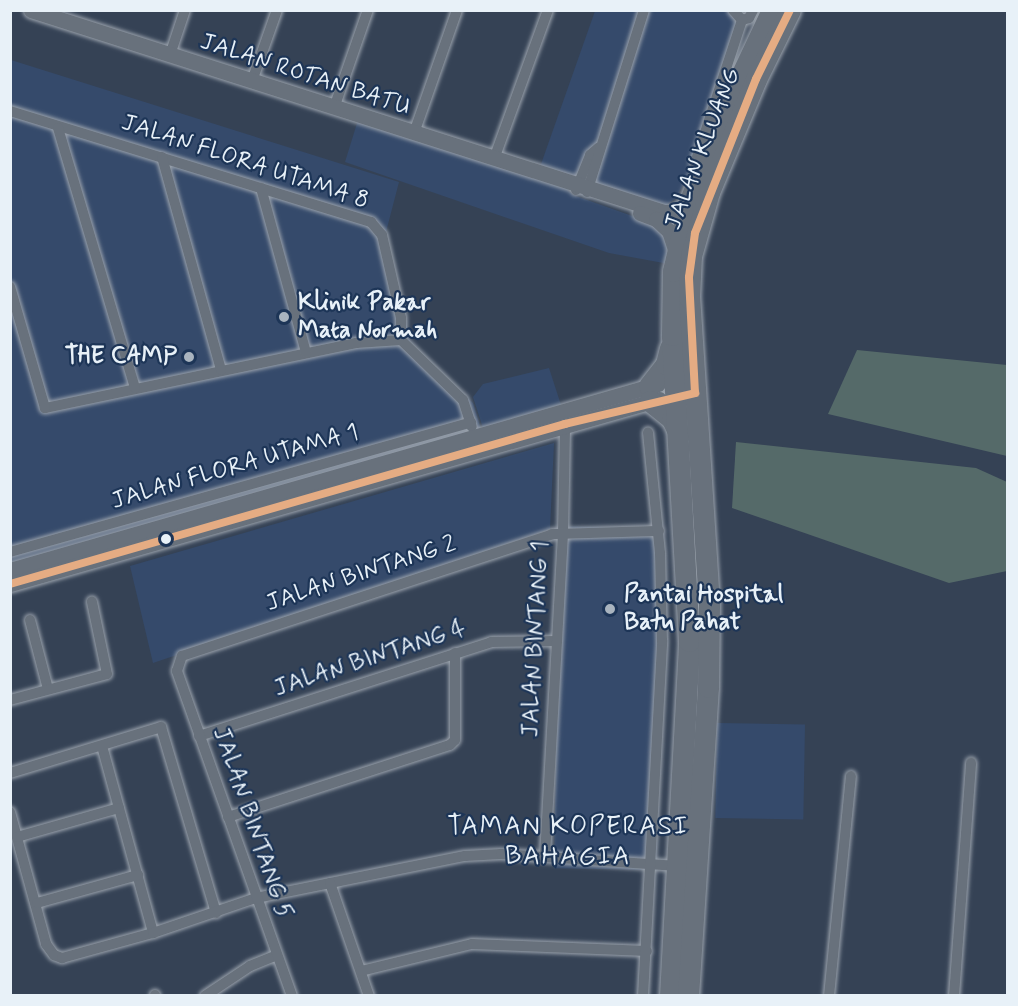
<!DOCTYPE html>
<style>
body{margin:0}
#map{position:relative;width:1018px;height:1006px;overflow:hidden;background:#354255;font-family:Mynerve,sans-serif}
div>[style]{position:absolute}
.built>*{inset:0;background:#354a6b;transform-origin:0 0}
.green>*{inset:0;background:#556a69}
.roads{filter:drop-shadow(0 0 2px #9aa2ac) drop-shadow(0 0 2px #9aa2ac)}
.street>*{height:10px;margin:-5px;padding:0 5px;transform-origin:5px;border-radius:5px;background:#68717c}
.secondary>*{height:15px;margin:-7.5px;padding:0 7.5px;transform-origin:7.5px;border-radius:7.5px;background:#68717c}
.highway>*{height:21px;margin:-10.5px;padding:0 10.5px;transform-origin:10.5px;border-radius:10.5px;background:#68717c}
.bus-1>*{height:8px;margin:-4px;padding:0 4px;transform-origin:4px;border-radius:4px;background:#e5ac83}
.dots>*{width:16px;height:16px;translate:-50% -50%;box-sizing:border-box;border:3px solid #1d3557;border-radius:50%}
span{translate:-50% -50%;white-space:nowrap;text-align:center;line-height:1.15;-webkit-text-stroke:4.5px #1d3557;paint-order:stroke}
.street-label{font-size:24px;color:#e8f1f8}
.poi-label{font-size:24px;color:#e8f1f8;font-weight:700}
.left{translate:0 -50%;text-align:left}
.right{translate:-100% -50%;text-align:right}
.neighbourhood-label{font-size:26px;color:#e8f1f8;letter-spacing:1.5px}
.frame{position:absolute;inset:0;border:12px solid #e8f1f8;pointer-events:none}
</style>
<div id="map">
<div class="built">
<div style="clip-path:polygon(595px 11px,730px 11px,737px 24px,686px 179px,676px 198px,665px 206px,540px 167px)"></div>
<div style="clip-path:polygon(11px 60px,399px 182px,386px 232px,411px 345px,473px 403px,482px 433px,11px 567px)"></div>
<div style="clip-path:polygon(358px 120px,564px 187px,573px 195px,652px 223px,666px 235px,669px 264px,609px 253px,345px 162px)"></div>
<div style="clip-path:polygon(549px 368px,561px 405px,483px 428px,473px 397px,483px 384px)"></div>
<div style="clip-path:polygon(554px 443px,550px 529px,153px 663px,130px 566px)"></div>
<div style="left:662px;top:528px;width:342px;height:102px;rotate:91deg"></div>
<div style="left:717px;top:723px;width:88px;height:95px;rotate:1deg"></div>
</div>
<div class="green">
<div style="clip-path:polygon(857px 350px,1007px 365px,1007px 456px,828px 414px)"></div>
<div style="clip-path:polygon(736px 442px,976px 468px,1007px 482px,1007px 571px,949px 583px,732px 508px)"></div>
</div>
<div class="roads">
<div class="street">
<div style="left:733px;top:10px;width:13px;rotate:48deg"></div>
<div style="left:742px;top:20px;width:7px;rotate:-16deg"></div>
<div style="left:749px;top:18px;width:9px;rotate:-63deg"></div>
<div style="left:170px;top:55px;width:47px;rotate:-71.6deg"></div>
<div style="left:252px;top:81px;width:75px;rotate:-70.6deg"></div>
<div style="left:334px;top:108px;width:104px;rotate:-70.9deg"></div>
<div style="left:10px;top:111px;width:378px;rotate:17.1deg"></div>
<div style="left:371px;top:222px;width:17px;rotate:50deg"></div>
<div style="left:382px;top:235px;width:85px;rotate:77.1deg"></div>
<div style="left:401px;top:318px;width:22px;rotate:90deg"></div>
<div style="left:401px;top:340px;width:45px;rotate:176.2deg"></div>
<div style="left:356px;top:343px;width:318px;rotate:168.2deg"></div>
<div style="left:45px;top:408px;width:126px;rotate:-106.1deg"></div>
<div style="left:58px;top:128px;width:271px;rotate:73.5deg"></div>
<div style="left:414px;top:133px;width:130px;rotate:-70.7deg"></div>
<div style="left:162px;top:157px;width:221px;rotate:74.5deg"></div>
<div style="left:494px;top:159px;width:158px;rotate:-70.1deg"></div>
<div style="left:695px;top:163px;width:151px;rotate:-71.8deg"></div>
<div style="left:261px;top:188px;width:171px;rotate:74.7deg"></div>
<div style="left:576px;top:190px;width:38px;rotate:-68deg"></div>
<div style="left:590px;top:155px;width:11px;rotate:-41deg"></div>
<div style="left:587px;top:192px;width:191px;rotate:-72.6deg"></div>
<div style="left:401px;top:340px;width:86px;rotate:44.1deg"></div>
<div style="left:463px;top:400px;width:28px;rotate:72deg"></div>
<div style="left:10px;top:552px;width:479px;rotate:-15.7deg"></div>
<div style="left:30px;top:620px;width:71px;rotate:75.4deg"></div>
<div style="left:10px;top:700px;width:100px;rotate:-15deg"></div>
<div style="left:107px;top:674px;width:74px;rotate:-101.8deg"></div>
<div style="left:199px;top:736px;width:307px;rotate:-17.8deg"></div>
<div style="left:491px;top:642px;width:66px;rotate:-0.9deg"></div>
<div style="left:102px;top:746px;width:194px;rotate:74.7deg"></div>
<div style="left:10px;top:773px;width:158px;rotate:-16.9deg"></div>
<div style="left:161px;top:727px;width:194px;rotate:73.5deg"></div>
<div style="left:10px;top:812px;width:137px;rotate:74.7deg"></div>
<div style="left:46px;top:944px;width:14px;rotate:54deg"></div>
<div style="left:54px;top:955px;width:9px;rotate:21deg"></div>
<div style="left:62px;top:958px;width:94px;rotate:-15.4deg"></div>
<div style="left:153px;top:933px;width:109px;rotate:-18.8deg"></div>
<div style="left:256px;top:898px;width:213px;rotate:-11.4deg"></div>
<div style="left:465px;top:856px;width:36px;rotate:-3deg"></div>
<div style="left:501px;top:854px;width:177px;rotate:3.9deg"></div>
<div style="left:228px;top:817px;width:233px;rotate:-18deg"></div>
<div style="left:450px;top:745px;width:7px;rotate:-45deg"></div>
<div style="left:455px;top:740px;width:87px;rotate:-90deg"></div>
<div style="left:17px;top:837px;width:106px;rotate:-15.9deg"></div>
<div style="left:545px;top:856px;width:324px;rotate:-86.8deg"></div>
<div style="left:563px;top:533px;width:109px;rotate:-88.9deg"></div>
<div style="left:330px;top:883px;width:120px;rotate:71deg"></div>
<div style="left:37px;top:903px;width:105px;rotate:-15.5deg"></div>
<div style="left:361px;top:971px;width:114px;rotate:-13.7deg"></div>
<div style="left:472px;top:944px;width:175px;rotate:2.3deg"></div>
<div style="left:155px;top:995px;width:1px;rotate:90deg"></div>
<div style="left:205px;top:996px;width:54px;rotate:-33.7deg"></div>
<div style="left:250px;top:966px;width:29px;rotate:-22deg"></div>
<div style="left:292px;top:996px;width:345px;rotate:-109.5deg"></div>
<div style="left:177px;top:671px;width:16px;rotate:-72deg"></div>
<div style="left:182px;top:656px;width:390px;rotate:-18.2deg"></div>
<div style="left:552px;top:534px;width:107px;rotate:-1.6deg"></div>
<div style="left:643px;top:996px;width:356px;rotate:-86.9deg"></div>
<div style="left:662px;top:641px;width:88px;rotate:-91.3deg"></div>
<div style="left:660px;top:553px;width:121px;rotate:-95.7deg"></div>
<div style="left:829px;top:996px;width:221px;rotate:-84.3deg"></div>
<div style="left:954px;top:996px;width:234px;rotate:-85.8deg"></div>
</div>
<div class="secondary">
<div style="left:31px;top:10px;width:664px;rotate:17.7deg"></div>
<div style="left:664px;top:212px;width:10px"></div>
<div style="left:674px;top:212px;width:17px;rotate:-31deg"></div>
<div style="left:640px;top:213px;width:17px;rotate:21deg"></div>
<div style="left:656px;top:219px;width:18px;rotate:43deg"></div>
<div style="left:669px;top:231px;width:22px;rotate:72deg"></div>
<div style="left:10px;top:570px;width:674px;rotate:-16.02deg"></div>
<div style="left:10px;top:584px;width:675px;rotate:-15.91deg"></div>
</div>
<div class="highway">
<div style="left:649px;top:386px;width:28px;rotate:-52deg"></div>
<div style="left:666px;top:364px;width:16px;rotate:-76deg"></div>
<div style="left:650px;top:401px;width:28px;rotate:39deg"></div>
<div style="left:672px;top:419px;width:17px;rotate:65deg"></div>
<div style="left:670px;top:996px;width:356px;rotate:-86.9deg"></div>
<div style="left:689px;top:641px;width:306px;rotate:-93.2deg"></div>
<div style="left:672px;top:335px;width:64px;rotate:-89.1deg"></div>
<div style="left:673px;top:271px;width:70px;rotate:-76.8deg"></div>
<div style="left:689px;top:203px;width:116px;rotate:-68.3deg"></div>
<div style="left:732px;top:95px;width:94px;rotate:-64.8deg"></div>
<div style="left:688px;top:996px;width:310px;rotate:-86.3deg"></div>
<div style="left:708px;top:687px;width:83px;rotate:-89.3deg"></div>
<div style="left:709px;top:604px;width:307px;rotate:-93.7deg"></div>
<div style="left:689px;top:298px;width:42px;rotate:-87.3deg"></div>
<div style="left:691px;top:256px;width:66px;rotate:-74.3deg"></div>
<div style="left:709px;top:192px;width:122px;rotate:-67.4deg"></div>
<div style="left:756px;top:79px;width:77px;rotate:-63.8deg"></div>
</div>
</div>
<div class="bus-1">
<div style="left:10px;top:584px;width:578px;rotate:-16.08deg"></div>
<div style="left:565px;top:424px;width:134px;rotate:-13.4deg"></div>
<div style="left:695px;top:393px;width:116px;rotate:-93deg"></div>
<div style="left:689px;top:277px;width:44px;rotate:-82.2deg"></div>
<div style="left:695px;top:233px;width:166px;rotate:-68.4deg"></div>
<div style="left:756px;top:79px;width:77px;rotate:-63.8deg"></div>
</div>
<div class="dots">
<div style="left:284px;top:317px;background:#a9b4bf"></div>
<div style="left:189px;top:357px;background:#a9b4bf"></div>
<div style="left:166px;top:539px;background:#e8f1f8"></div>
<div style="left:610px;top:609px;background:#a9b4bf"></div>
</div>
<div class="street-label">
<span style="left:305px;top:75px;rotate:18deg">JALAN ROTAN BATU</span>
<span style="left:703px;top:149px;rotate:-69deg">JALAN KLUANG</span>
<span style="left:245px;top:162px;rotate:18deg">JALAN FLORA UTAMA 8</span>
<span style="left:235px;top:467px;rotate:-16deg">JALAN FLORA UTAMA 1</span>
<span style="left:361px;top:574px;rotate:-18deg">JALAN BINTANG 2</span>
<span style="left:536px;top:639px;rotate:-87deg">JALAN BINTANG 1</span>
<span style="left:370px;top:659px;rotate:-18deg">JALAN BINTANG 4</span>
<span style="left:252px;top:823px;rotate:71deg">JALAN BINTANG 5</span>
</div>
<div class="poi-label">
<span class="left" style="left:298px;top:317px">Klinik Pakar<br>Mata Normah</span>
<span class="right" style="left:177px;top:357px">THE CAMP</span>
<span class="left" style="left:624px;top:609px">Pantai Hospital<br>Batu Pahat</span>
</div>
<div class="neighbourhood-label">
<span style="left:568px;top:843px">TAMAN KOPERASI<br>BAHAGIA</span>
</div>
<div class="frame"></div>
</div>
